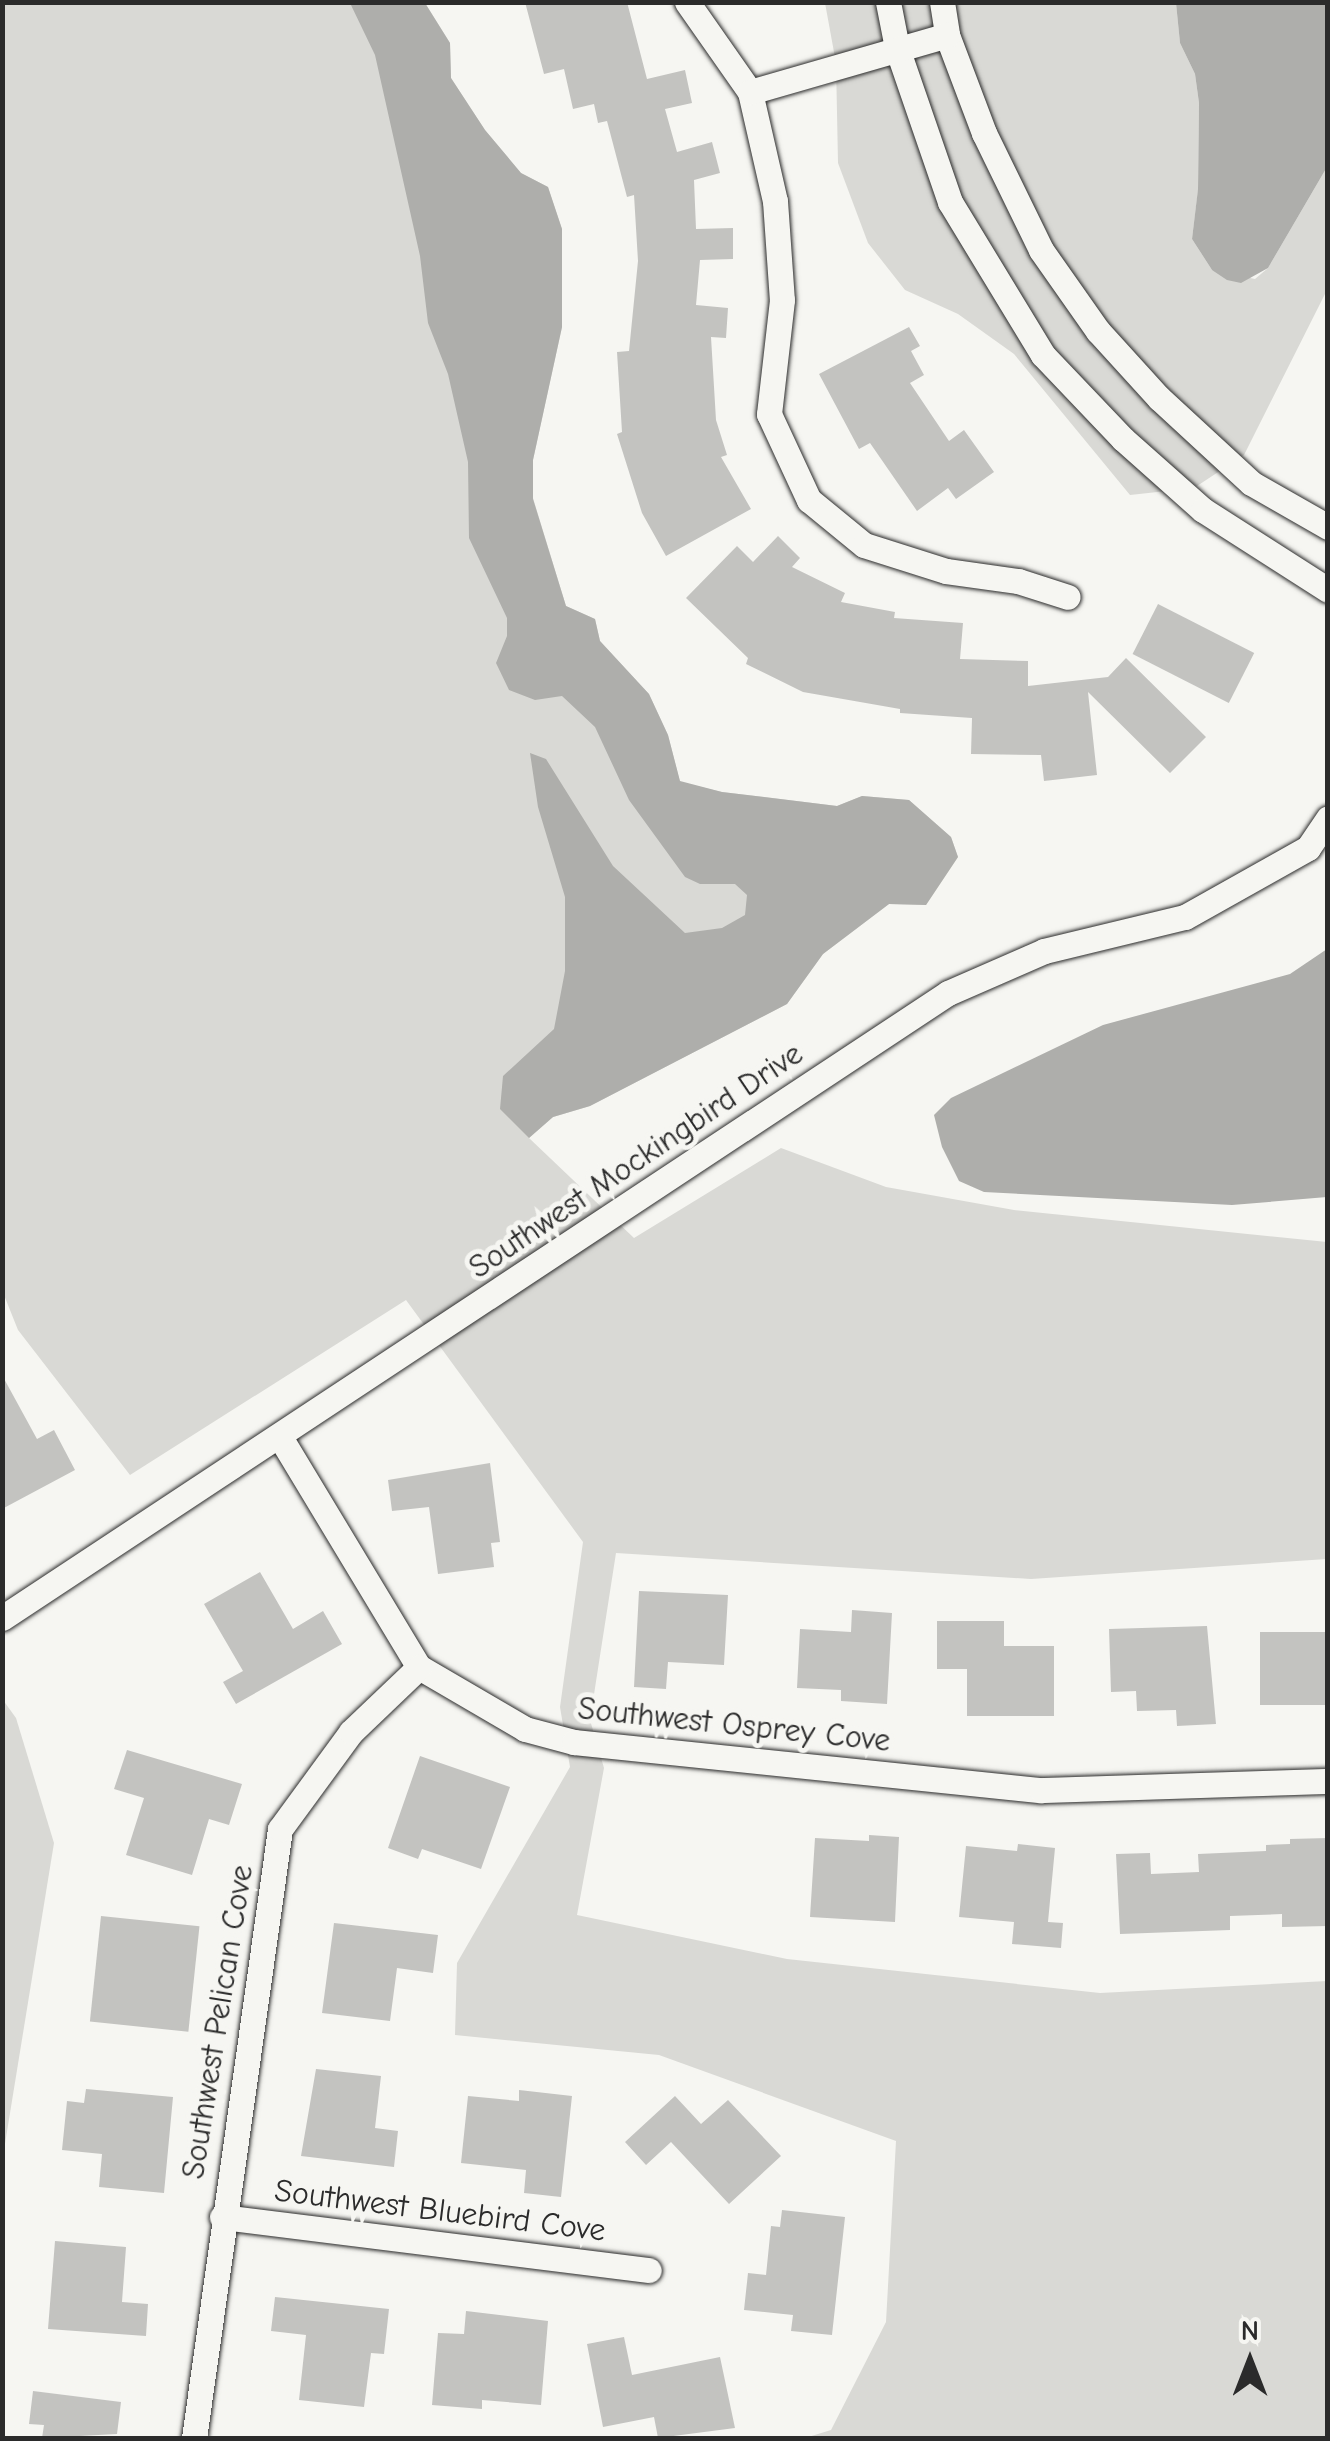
<!DOCTYPE html>
<style>
body{margin:0}
#map{position:relative;width:1330px;height:2441px;overflow:hidden;background:#f6f6f2;font-family:"Comic Neue",sans-serif}
div>[style]{position:absolute}
.green>*{inset:0;background:#d9d9d5}
.water>*{inset:0;background:#aeaeab}
.building>*{inset:0;background:#c3c3c0;transform-origin:0 0}
.roads{filter:drop-shadow(0 0 2px #2b2b2b) drop-shadow(0 0 2px #2b2b2b)}
.street>*{height:25px;margin:-12.5px;padding:0 12.5px;transform-origin:12.5px;border-radius:12.5px;background:#f6f6f2}
span{translate:-50% -50%;white-space:nowrap;text-align:center;line-height:1.15;-webkit-text-stroke:10px #f6f6f2;paint-order:stroke}
.street-label{font-size:32px;color:#2b2b2b}
.frame{position:absolute;inset:0;border:5px solid #2b2b2b;pointer-events:none}
.north{position:absolute;left:1200px;top:2311px;width:100px;height:100px;-webkit-text-stroke:8px #f6f6f2;paint-order:stroke;rotate:0deg;font-size:28px;font-weight:700;line-height:40px;text-align:center;color:#2b2b2b}
.north::after{content:'';display:block;margin:auto;width:35px;height:45px;background:#2b2b2b;clip-path:polygon(50% 0,100% 100%,50% 72%,0 100%)}
</style>
<div id="map">
<div class="green">
<div style="clip-path:polygon(2px 3px,425px 3px,450px 43px,451px 78px,485px 130px,521px 173px,548px 187px,562px 229px,562px 327px,533px 460px,533px 498px,566px 606px,595px 619px,600px 641px,649px 694px,668px 735px,680px 782px,722px 792px,837px 806px,862px 796px,909px 800px,951px 837px,958px 857px,926px 905px,889px 904px,823px 954px,787px 1004px,590px 1106px,553px 1117px,529px 1138px,634px 1238px,781px 1148px,886px 1187px,1014px 1210px,1327px 1242px,1327px 1559px,1031px 1579px,616px 1553px,590px 1720px,604px 1768px,577px 1915px,787px 1959px,1100px 1993px,1327px 1981px,1327px 2438px,805px 2438px,831px 2430px,886px 2322px,896px 2141px,659px 2055px,455px 2035px,457px 1963px,570px 1767px,560px 1707px,583px 1542px,406px 1300px,130px 1475px,18px 1330px,2px 1290px)"></div>
<div style="clip-path:polygon(825px 3px,1176px 3px,1180px 43px,1195px 74px,1199px 103px,1198px 190px,1192px 239px,1212px 270px,1255px 279px,1268px 268px,1327px 167px,1327px 290px,1244px 455px,1194px 488px,1130px 495px,1014px 354px,958px 314px,905px 290px,868px 243px,838px 163px,836px 63px)"></div>
<div style="clip-path:polygon(3px 1700px,16px 1718px,54px 1843px,3px 2156px)"></div>
</div>
<div class="water">
<div style="clip-path:polygon(350px 3px,425px 3px,450px 43px,451px 78px,485px 130px,521px 173px,548px 187px,562px 229px,562px 327px,533px 460px,533px 499px,566px 606px,595px 619px,600px 641px,649px 694px,668px 735px,680px 781px,722px 792px,837px 806px,862px 796px,909px 800px,951px 837px,958px 857px,926px 905px,889px 904px,823px 954px,787px 1004px,590px 1106px,553px 1117px,529px 1138px,500px 1109px,503px 1076px,554px 1029px,565px 971px,565px 897px,538px 807px,530px 753px,546px 759px,613px 866px,685px 933px,722px 928px,745px 915px,747px 895px,735px 884px,700px 884px,685px 877px,629px 800px,595px 727px,562px 696px,535px 700px,509px 690px,496px 663px,507px 636px,507px 618px,469px 538px,468px 462px,448px 374px,428px 323px,420px 256px,375px 55px)"></div>
<div style="clip-path:polygon(1176px 3px,1324px 3px,1327px 10px,1327px 167px,1268px 268px,1241px 283px,1227px 280px,1212px 270px,1192px 239px,1198px 189px,1199px 103px,1195px 74px,1180px 43px)"></div>
<div style="clip-path:polygon(1327px 949px,1327px 1197px,1232px 1205px,984px 1192px,959px 1181px,942px 1147px,934px 1115px,951px 1098px,1103px 1025px,1290px 974px)"></div>
</div>
<div class="building">
<div style="clip-path:polygon(525px 2px,627px 2px,647px 79px,685px 70px,692px 103px,665px 109px,677px 152px,712px 142px,720px 173px,694px 180px,696px 229px,733px 228px,733px 259px,700px 260px,696px 305px,728px 308px,726px 338px,711px 337px,716px 420px,727px 455px,721px 457px,751px 509px,666px 556px,642px 513px,617px 434px,622px 432px,617px 352px,629px 351px,638px 261px,634px 195px,627px 197px,607px 121px,598px 123px,594px 104px,573px 109px,564px 69px,544px 74px)"></div>
<div style="clip-path:polygon(909px 327px,920px 346px,911px 351px,924px 375px,910px 383px,949px 441px,964px 430px,994px 472px,956px 499px,948px 488px,917px 511px,870px 443px,859px 449px,819px 374px)"></div>
<div style="clip-path:polygon(778px 536px,800px 558px,792px 567px,845px 593px,841px 602px,895px 612px,894px 618px,963px 623px,960px 659px,1028px 661px,1028px 686px,1108px 677px,1126px 658px,1206px 737px,1170px 773px,1088px 692px,1097px 775px,1044px 781px,1041px 755px,971px 754px,972px 718px,900px 713px,900px 709px,803px 692px,746px 664px,748px 658px,686px 598px,737px 546px,753px 562px)"></div>
<div style="left:1158px;top:604px;width:108px;height:56px;rotate:27deg"></div>
<div style="clip-path:polygon(2px 1375px,37px 1439px,54px 1430px,75px 1470px,2px 1509px)"></div>
<div style="clip-path:polygon(490px 1463px,500px 1542px,491px 1543px,494px 1567px,438px 1574px,429px 1507px,392px 1511px,388px 1480px)"></div>
<div style="clip-path:polygon(260px 1572px,293px 1629px,323px 1611px,342px 1644px,236px 1704px,223px 1682px,243px 1671px,204px 1604px)"></div>
<div style="clip-path:polygon(639px 1591px,728px 1595px,724px 1665px,668px 1662px,666px 1689px,634px 1687px)"></div>
<div style="clip-path:polygon(852px 1610px,892px 1613px,887px 1704px,841px 1701px,841px 1690px,797px 1688px,800px 1629px,851px 1632px)"></div>
<div style="clip-path:polygon(937px 1621px,1004px 1621px,1004px 1646px,1054px 1646px,1054px 1716px,967px 1716px,967px 1669px,937px 1669px)"></div>
<div style="clip-path:polygon(1207px 1626px,1216px 1724px,1177px 1726px,1176px 1710px,1137px 1711px,1136px 1691px,1111px 1692px,1109px 1629px)"></div>
<div style="left:1260px;top:1632px;width:68px;height:73px"></div>
<div style="clip-path:polygon(127px 1750px,242px 1784px,229px 1825px,209px 1819px,192px 1875px,126px 1855px,144px 1798px,114px 1789px)"></div>
<div style="clip-path:polygon(420px 1756px,510px 1787px,481px 1869px,422px 1849px,418px 1859px,388px 1848px)"></div>
<div style="clip-path:polygon(869px 1835px,899px 1837px,895px 1922px,810px 1917px,815px 1838px,869px 1841px)"></div>
<div style="clip-path:polygon(1328px 1838px,1328px 1926px,1282px 1927px,1282px 1914px,1230px 1916px,1230px 1930px,1120px 1934px,1116px 1854px,1150px 1853px,1151px 1874px,1199px 1872px,1198px 1854px,1266px 1851px,1266px 1845px,1290px 1844px,1290px 1839px)"></div>
<div style="clip-path:polygon(1018px 1844px,1055px 1848px,1048px 1922px,1063px 1923px,1061px 1948px,1012px 1944px,1014px 1922px,959px 1917px,966px 1846px,1017px 1851px)"></div>
<div style="left:101px;top:1916px;width:99px;height:106px;rotate:6deg"></div>
<div style="clip-path:polygon(334px 1923px,438px 1935px,433px 1973px,397px 1968px,390px 2021px,322px 2013px)"></div>
<div style="clip-path:polygon(316px 2069px,381px 2076px,375px 2128px,398px 2131px,394px 2167px,301px 2156px)"></div>
<div style="clip-path:polygon(86px 2089px,173px 2097px,164px 2193px,99px 2187px,102px 2154px,62px 2150px,67px 2101px,84px 2103px)"></div>
<div style="clip-path:polygon(519px 2090px,572px 2096px,561px 2197px,524px 2193px,526px 2170px,461px 2163px,468px 2096px,519px 2101px)"></div>
<div style="clip-path:polygon(675px 2096px,701px 2124px,728px 2100px,781px 2156px,729px 2204px,671px 2142px,646px 2165px,625px 2142px)"></div>
<div style="clip-path:polygon(782px 2210px,845px 2217px,832px 2335px,791px 2331px,793px 2315px,744px 2310px,748px 2273px,766px 2275px,771px 2226px,780px 2227px)"></div>
<div style="clip-path:polygon(55px 2241px,126px 2247px,122px 2302px,148px 2304px,146px 2336px,48px 2329px)"></div>
<div style="clip-path:polygon(275px 2297px,389px 2309px,384px 2354px,371px 2353px,364px 2407px,299px 2400px,306px 2335px,271px 2331px)"></div>
<div style="clip-path:polygon(466px 2311px,548px 2321px,541px 2405px,482px 2400px,482px 2409px,432px 2405px,438px 2333px,464px 2334px)"></div>
<div style="clip-path:polygon(624px 2337px,632px 2375px,720px 2357px,735px 2428px,658px 2438px,654px 2417px,603px 2427px,587px 2344px)"></div>
<div style="clip-path:polygon(33px 2391px,121px 2402px,117px 2434px,42px 2438px,44px 2425px,29px 2424px)"></div>
</div>
<div class="roads">
<div class="street">
<div style="left:687px;top:2px;width:110px;rotate:55deg"></div>
<div style="left:750px;top:92px;width:112px;rotate:77.1deg"></div>
<div style="left:775px;top:201px;width:99px;rotate:86deg"></div>
<div style="left:782px;top:300px;width:115px;rotate:96.5deg"></div>
<div style="left:769px;top:414px;width:95px;rotate:65.1deg"></div>
<div style="left:809px;top:500px;width:71px;rotate:39.3deg"></div>
<div style="left:864px;top:545px;width:86px;rotate:17.6deg"></div>
<div style="left:946px;top:571px;width:73px;rotate:7.9deg"></div>
<div style="left:1018px;top:581px;width:52px;rotate:17.7deg"></div>
<div style="left:888px;top:2px;width:47px;rotate:78.9deg"></div>
<div style="left:897px;top:48px;width:163px;rotate:71deg"></div>
<div style="left:950px;top:202px;width:179px;rotate:58.7deg"></div>
<div style="left:1043px;top:355px;width:116px;rotate:46.4deg"></div>
<div style="left:1123px;top:439px;width:107px;rotate:41.6deg"></div>
<div style="left:1203px;top:510px;width:148px;rotate:32.6deg"></div>
<div style="left:942px;top:2px;width:33px;rotate:81deg"></div>
<div style="left:947px;top:35px;width:105px;rotate:69.3deg"></div>
<div style="left:984px;top:133px;width:130px;rotate:64deg"></div>
<div style="left:1041px;top:250px;width:99px;rotate:54.9deg"></div>
<div style="left:1098px;top:331px;width:91px;rotate:47.7deg"></div>
<div style="left:1159px;top:398px;width:125px;rotate:42.7deg"></div>
<div style="left:1251px;top:483px;width:89px;rotate:29.7deg"></div>
<div style="left:750px;top:92px;width:205px;rotate:-16.1deg"></div>
<div style="left:280px;top:1437px;width:269px;rotate:58.9deg"></div>
<div style="left:419px;top:1667px;width:123px;rotate:30.3deg"></div>
<div style="left:525px;top:1729px;width:51px;rotate:14.9deg"></div>
<div style="left:574px;top:1742px;width:469px;rotate:5.9deg"></div>
<div style="left:1041px;top:1790px;width:287px;rotate:-1.8deg"></div>
<div style="left:2px;top:1618px;width:1134px;rotate:-33.45deg"></div>
<div style="left:948px;top:993px;width:105px;rotate:-23.6deg"></div>
<div style="left:1044px;top:951px;width:145px;rotate:-13.6deg"></div>
<div style="left:1185px;top:917px;width:141px;rotate:-29.3deg"></div>
<div style="left:1308px;top:848px;width:36px;rotate:-56deg"></div>
<div style="left:222px;top:2217px;width:430px;rotate:7.1deg"></div>
<div style="left:194px;top:2438px;width:615px;rotate:-81.96deg"></div>
<div style="left:280px;top:1829px;width:120px;rotate:-53.8deg"></div>
<div style="left:351px;top:1732px;width:94px;rotate:-43.7deg"></div>
</div>
</div>
<div class="street-label">
<span style="left:636px;top:1161px;rotate:-34deg">Southwest Mockingbird Drive</span>
<span style="left:734px;top:1725px;rotate:6deg">Southwest Osprey Cove</span>
<span style="left:218px;top:2022px;rotate:-81deg">Southwest Pelican Cove</span>
<span style="left:440px;top:2211px;rotate:7deg">Southwest Bluebird Cove</span>
</div>
<div class="frame"></div>
<div class="north">N</div>
</div>
